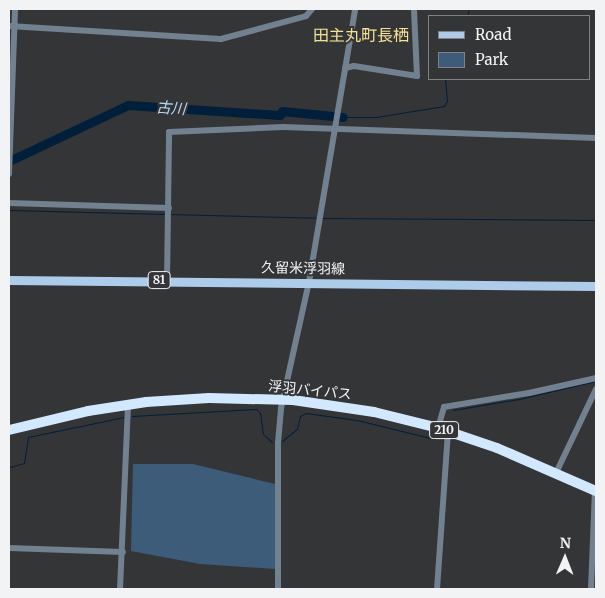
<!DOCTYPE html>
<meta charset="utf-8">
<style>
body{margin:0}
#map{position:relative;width:605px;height:598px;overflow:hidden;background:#333537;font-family:Merriweather,"Noto Sans JP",serif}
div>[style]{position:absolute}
.green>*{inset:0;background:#3c5c7a}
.stream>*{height:1px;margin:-0.5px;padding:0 0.5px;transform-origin:0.5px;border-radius:0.5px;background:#001f3a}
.river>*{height:9px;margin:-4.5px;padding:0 4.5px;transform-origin:4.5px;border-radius:4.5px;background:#001f3a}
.minor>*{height:6px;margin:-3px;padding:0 3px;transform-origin:3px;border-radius:3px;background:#71818f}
.major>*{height:9px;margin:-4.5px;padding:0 4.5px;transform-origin:4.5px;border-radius:4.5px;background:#adccea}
.highway>*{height:10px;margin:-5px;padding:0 5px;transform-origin:5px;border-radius:5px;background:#d1e8fe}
span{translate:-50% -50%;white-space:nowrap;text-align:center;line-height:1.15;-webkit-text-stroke:4px #333537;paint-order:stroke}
.shield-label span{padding:1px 4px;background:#333537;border:1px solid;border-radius:4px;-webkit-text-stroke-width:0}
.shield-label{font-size:12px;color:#f2f3f5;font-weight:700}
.street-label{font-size:14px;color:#f2f3f5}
.water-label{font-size:15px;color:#b6d7f7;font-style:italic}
.quarter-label{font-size:16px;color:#f3e294}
.frame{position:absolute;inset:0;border:10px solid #f2f3f5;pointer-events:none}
.legend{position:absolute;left:428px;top:15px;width:162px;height:65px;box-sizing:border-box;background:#333537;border:1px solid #7f8183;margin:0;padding:6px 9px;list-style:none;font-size:15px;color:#f2f3f5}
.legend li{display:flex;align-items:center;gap:10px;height:25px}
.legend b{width:25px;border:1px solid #7f8183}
.north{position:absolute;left:540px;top:533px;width:50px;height:50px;-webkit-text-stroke:4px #333537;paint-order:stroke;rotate:1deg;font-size:14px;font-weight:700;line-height:20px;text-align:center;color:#f2f3f5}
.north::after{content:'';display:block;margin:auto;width:18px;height:22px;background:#f2f3f5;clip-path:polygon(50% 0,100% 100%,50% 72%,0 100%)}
</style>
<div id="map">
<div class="green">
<div style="clip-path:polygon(133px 464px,193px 464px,275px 484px,275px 569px,200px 564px,131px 551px)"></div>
</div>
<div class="stream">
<div style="left:467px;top:16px;width:7px;rotate:-74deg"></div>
<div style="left:343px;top:117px;width:33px"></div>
<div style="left:376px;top:117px;width:69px;rotate:-9.2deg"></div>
<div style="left:444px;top:106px;width:6px;rotate:-59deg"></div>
<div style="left:447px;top:101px;width:22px;rotate:-95deg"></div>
<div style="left:9px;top:210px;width:157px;rotate:1.5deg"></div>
<div style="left:170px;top:214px;width:148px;rotate:1.5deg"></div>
<div style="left:322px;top:218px;width:274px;rotate:0.4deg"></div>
<div style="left:453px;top:410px;width:67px;rotate:-9.5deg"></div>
<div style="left:519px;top:399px;width:79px;rotate:-13.2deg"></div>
<div style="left:132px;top:416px;width:124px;rotate:-3.2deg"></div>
<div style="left:256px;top:409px;width:6px;rotate:45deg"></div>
<div style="left:260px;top:413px;width:21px;rotate:82deg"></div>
<div style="left:263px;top:434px;width:12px;rotate:42deg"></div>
<div style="left:282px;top:441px;width:19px;rotate:-39deg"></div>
<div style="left:297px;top:429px;width:13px;rotate:-77deg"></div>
<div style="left:300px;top:416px;width:7px;rotate:-27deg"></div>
<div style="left:306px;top:413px;width:51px;rotate:7.8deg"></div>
<div style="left:357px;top:420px;width:80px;rotate:13.7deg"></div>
<div style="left:10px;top:467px;width:15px;rotate:-16deg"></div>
<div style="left:24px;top:463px;width:26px;rotate:-81deg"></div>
<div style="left:28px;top:437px;width:98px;rotate:-11.8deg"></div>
</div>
<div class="river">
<div style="left:9px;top:161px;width:132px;rotate:-25.2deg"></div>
<div style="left:128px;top:105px;width:152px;rotate:3.8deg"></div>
<div style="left:280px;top:115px;width:4px;rotate:-63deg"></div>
<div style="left:282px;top:111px;width:61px;rotate:5.6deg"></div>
</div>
<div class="minor">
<div style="left:9px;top:26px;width:212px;rotate:3.5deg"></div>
<div style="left:221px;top:39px;width:88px;rotate:-15.1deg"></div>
<div style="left:306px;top:16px;width:9px;rotate:-49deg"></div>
<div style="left:345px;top:68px;width:9px;rotate:-13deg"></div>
<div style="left:354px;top:66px;width:64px;rotate:9deg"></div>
<div style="left:417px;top:76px;width:67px;rotate:-92.6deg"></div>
<div style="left:9px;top:174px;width:165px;rotate:-87.9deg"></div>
<div style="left:9px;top:203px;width:160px;rotate:1.8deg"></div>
<div style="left:167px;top:281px;width:149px;rotate:-89.2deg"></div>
<div style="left:169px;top:132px;width:114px;rotate:-2.5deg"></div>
<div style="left:283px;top:127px;width:313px;rotate:2deg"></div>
<div style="left:438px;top:428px;width:22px;rotate:-74deg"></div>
<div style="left:444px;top:407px;width:86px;rotate:-9.4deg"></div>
<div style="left:529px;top:393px;width:69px;rotate:-12.6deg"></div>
<div style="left:556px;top:473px;width:93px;rotate:-64.5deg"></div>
<div style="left:9px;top:548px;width:114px;rotate:2deg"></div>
<div style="left:120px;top:589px;width:185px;rotate:-87.5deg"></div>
<div style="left:278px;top:589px;width:146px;rotate:-90deg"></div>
<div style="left:278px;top:443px;width:35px;rotate:-85deg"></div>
<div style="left:281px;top:408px;width:129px;rotate:-77.5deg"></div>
<div style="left:309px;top:282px;width:277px;rotate:-80.4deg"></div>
<div style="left:437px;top:589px;width:158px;rotate:-86deg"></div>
<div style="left:591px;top:589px;width:98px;rotate:-87.7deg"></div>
</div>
<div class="major">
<div style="left:9px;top:280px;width:587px;rotate:0.59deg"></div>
</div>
<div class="highway">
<div style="left:9px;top:430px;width:81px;rotate:-13.5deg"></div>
<div style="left:88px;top:411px;width:59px;rotate:-8.8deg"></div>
<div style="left:146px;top:402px;width:63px;rotate:-3.6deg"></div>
<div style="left:209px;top:398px;width:84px;rotate:1.4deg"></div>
<div style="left:293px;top:400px;width:82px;rotate:8.4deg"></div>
<div style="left:374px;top:412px;width:66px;rotate:14deg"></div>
<div style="left:438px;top:428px;width:62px;rotate:18.7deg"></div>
<div style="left:497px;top:448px;width:108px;rotate:23.5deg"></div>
</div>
<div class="shield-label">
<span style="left:159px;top:280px">81</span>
<span style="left:444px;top:430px">210</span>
</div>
<div class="street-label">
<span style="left:303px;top:268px;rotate:1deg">久留米浮羽線</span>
<span style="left:310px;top:390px;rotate:6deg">浮羽バイパス</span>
</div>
<div class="water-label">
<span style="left:171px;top:108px;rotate:4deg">古川</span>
</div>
<div class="quarter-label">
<span style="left:361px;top:35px">田主丸町長栖</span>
</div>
<div class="frame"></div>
<ul class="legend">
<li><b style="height:6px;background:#adccea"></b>Road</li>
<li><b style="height:14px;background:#3c5c7a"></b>Park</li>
</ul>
<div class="north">N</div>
</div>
